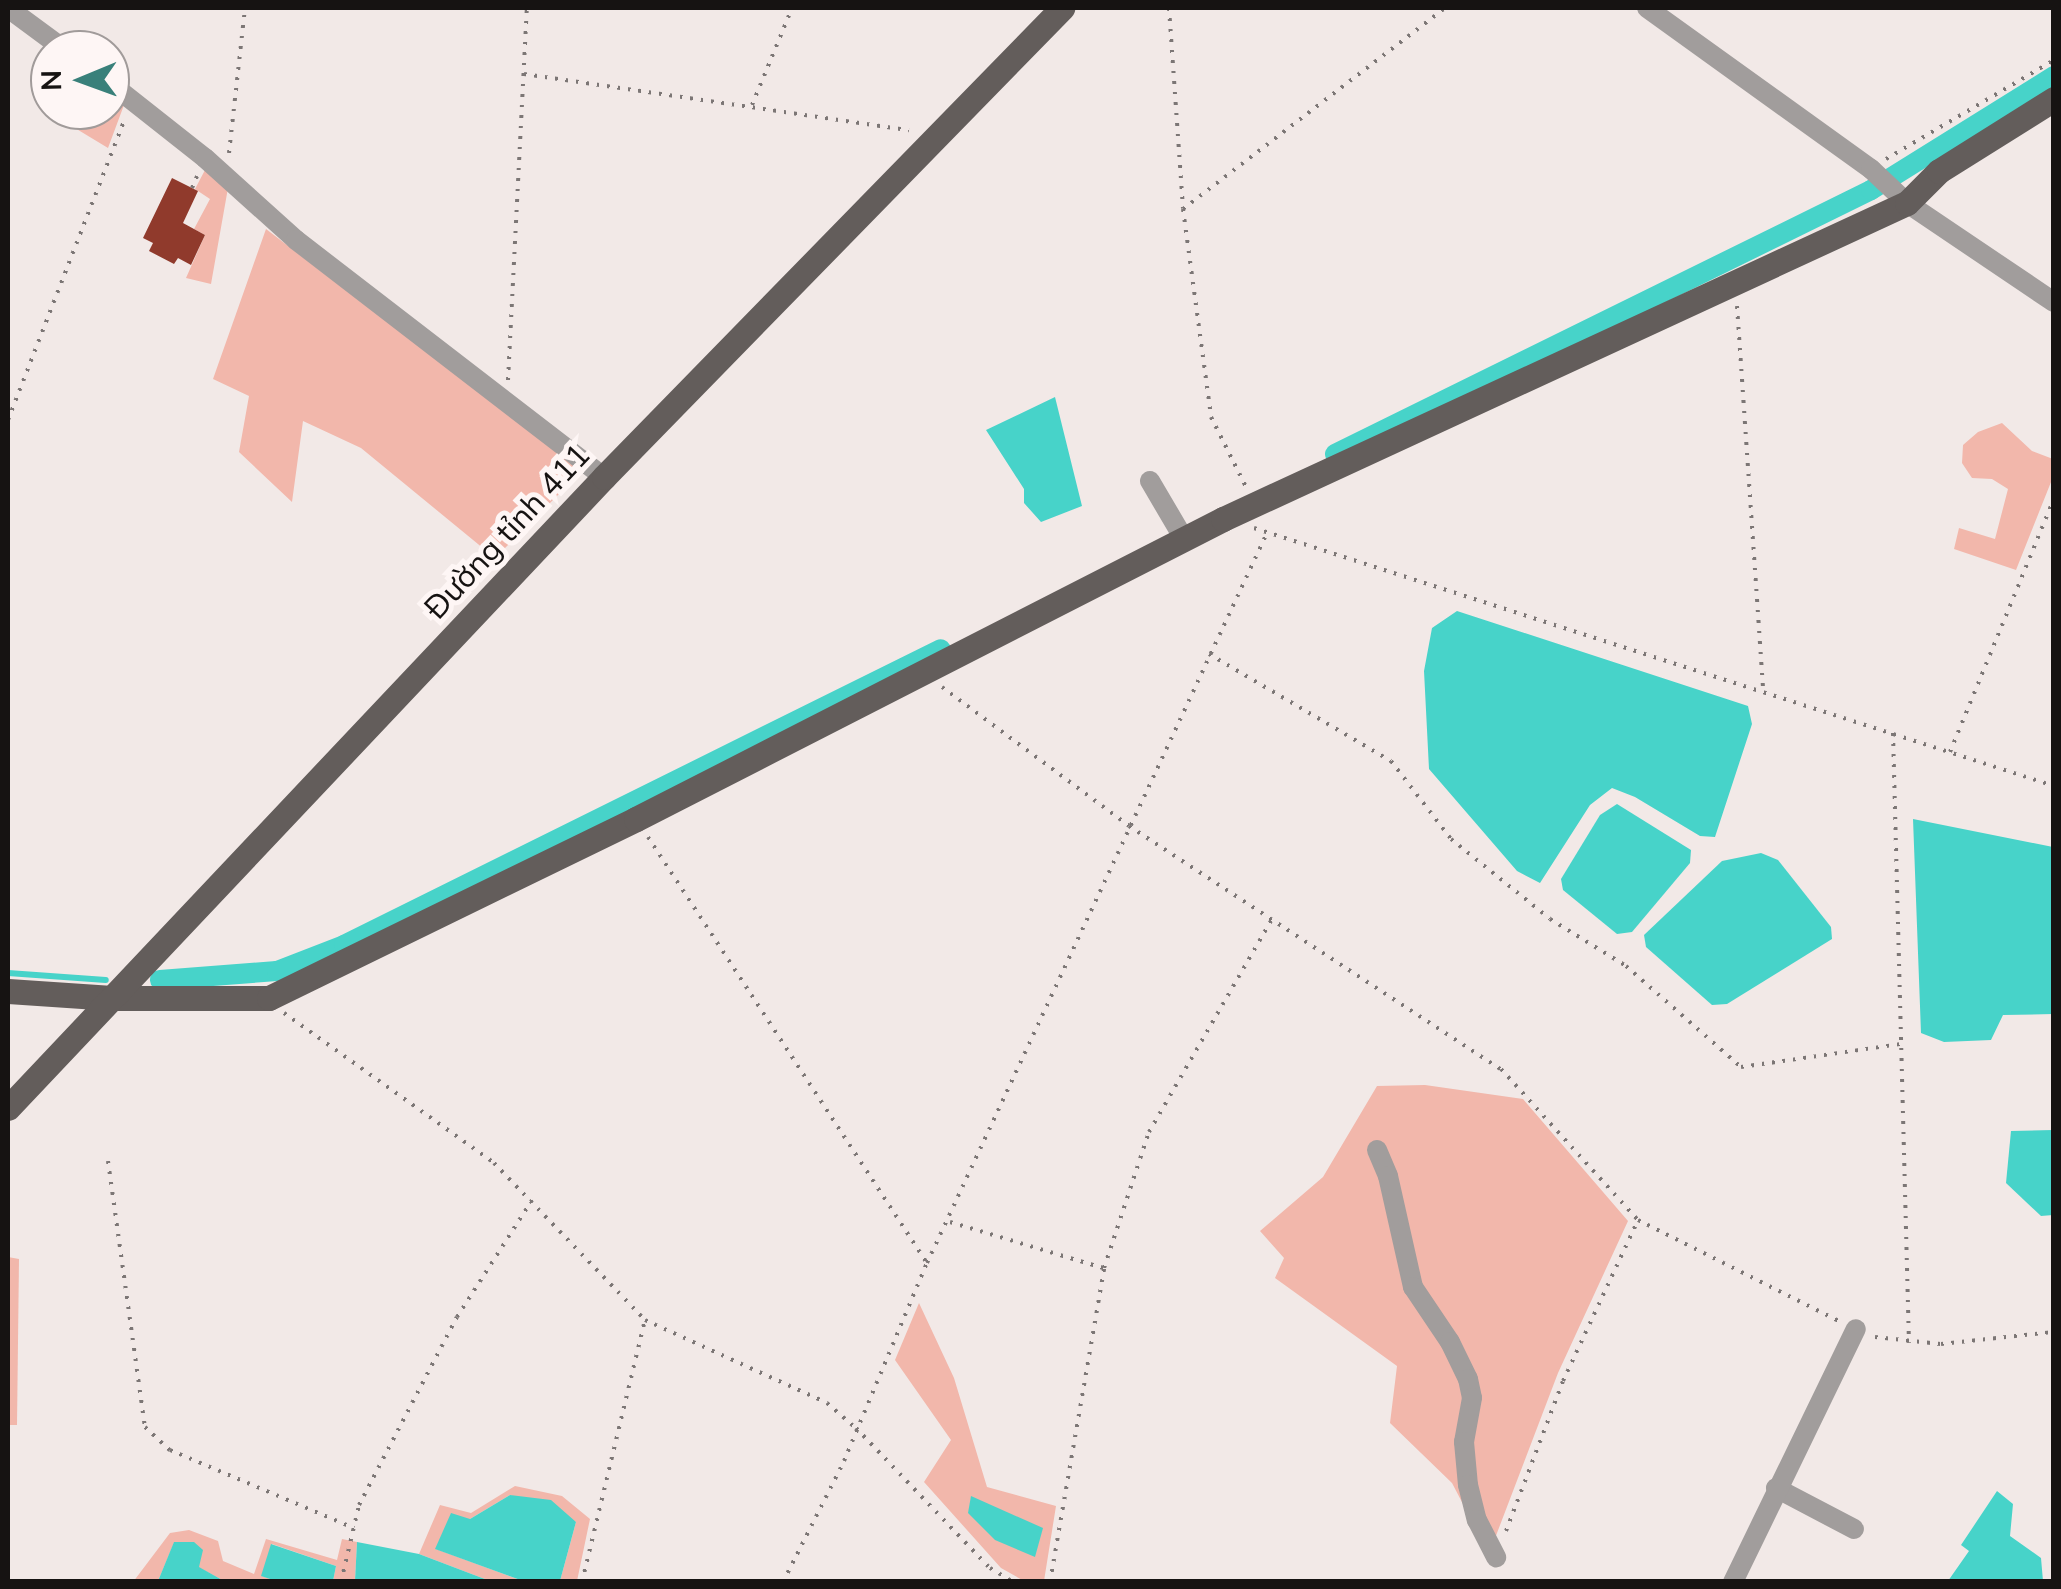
<!DOCTYPE html>
<meta charset="utf-8">
<style>
body{margin:0}
#map{position:relative;width:2061px;height:1589px;overflow:hidden;background:#f2e9e7;font-family:"Nunito Sans",sans-serif}
div>[style]{position:absolute}
.green>*{inset:0;background:#f2b7ab}
.water>*{inset:0;background:#47d3c9}
.stream>*{height:6px;margin:-3px;padding:0 3px;transform-origin:3px;border-radius:3px;background:#47d3c9}
.canal>*{height:20px;margin:-10px;padding:0 10px;transform-origin:10px;border-radius:10px;background:#47d3c9}
.building>*{inset:0;background:#903a2c}
.path>*{height:4px;margin-top:-2px;transform-origin:0;background:repeating-linear-gradient(90deg,#7c7675 0 2.5px,transparent 0 10.5px)}
.minor>*{height:20px;margin:-10px;padding:0 10px;transform-origin:10px;border-radius:10px;background:#a19d9c}
.major>*{height:25px;margin:-12.5px;padding:0 12.5px;transform-origin:12.5px;border-radius:12.5px;background:#635d5b}
span{translate:-50% -50%;white-space:nowrap;text-align:center;line-height:1.15;-webkit-text-stroke:10px #fef6f5;paint-order:stroke}
.street-label{font-size:32px;color:#161312}
.frame{position:absolute;inset:0;border:10px solid #161312;pointer-events:none}
.north{position:absolute;left:30px;top:30px;width:100px;height:100px;box-sizing:border-box;background:#fef6f5;border:2px solid #a19b9a;border-radius:50%;rotate:269deg;font-size:28px;font-weight:700;line-height:40px;text-align:center;color:#161312}
.north::after{content:'';display:block;margin:auto;width:35px;height:45px;background:#39807a;clip-path:polygon(50% 0,100% 100%,50% 72%,0 100%)}
</style>
<div id="map">
<div class="green">
<div style="clip-path:polygon(110px 93px,124px 105px,108px 148px,65px 122px,70px 110px,110px 110px)"></div>
<div style="clip-path:polygon(205px 170px,228px 188px,211px 284px,186px 278px,205px 235px,194px 229px,210px 199px,195px 189px)"></div>
<div style="clip-path:polygon(266px 229px,582px 471px,495px 558px,361px 448px,303px 421px,292px 502px,239px 452px,249px 396px,213px 379px)"></div>
<div style="clip-path:polygon(2002px 423px,2032px 451px,2053px 459px,2053px 477px,2016px 570px,1954px 549px,1959px 528px,1995px 539px,2008px 489px,1992px 479px,1972px 478px,1962px 463px,1963px 445px,1978px 432px)"></div>
<div style="clip-path:polygon(1425px 1085px,1523px 1099px,1628px 1221px,1558px 1373px,1489px 1554px,1452px 1483px,1390px 1423px,1397px 1366px,1275px 1278px,1284px 1258px,1260px 1231px,1323px 1177px,1377px 1086px)"></div>
<div style="clip-path:polygon(8px 1257px,19px 1259px,17px 1425px,8px 1425px)"></div>
<div style="clip-path:polygon(919px 1303px,954px 1378px,987px 1487px,1056px 1506px,1044px 1581px,1024px 1581px,1001px 1568px,924px 1482px,951px 1440px,895px 1360px)"></div>
<div style="clip-path:polygon(515px 1486px,562px 1496px,590px 1519px,577px 1581px,560px 1581px,576px 1522px,510px 1495px,470px 1519px,436px 1549px,523px 1581px,490px 1581px,419px 1554px,440px 1505px,471px 1513px)"></div>
<div style="clip-path:polygon(189px 1530px,218px 1541px,223px 1561px,254px 1574px,266px 1539px,337px 1560px,342px 1539px,357px 1542px,355px 1581px,333px 1581px,336px 1566px,272px 1544px,262px 1576px,276px 1581px,224px 1581px,198px 1567px,174px 1543px,158px 1581px,133px 1582px,170px 1533px)"></div>
</div>
<div class="water">
<div style="clip-path:polygon(1055px 397px,1082px 506px,1041px 522px,1024px 503px,1024px 489px,986px 430px)"></div>
<div style="clip-path:polygon(1457px 611px,1748px 706px,1752px 724px,1715px 837px,1700px 836px,1635px 797px,1612px 788px,1590px 805px,1540px 883px,1517px 871px,1429px 769px,1424px 671px,1432px 628px)"></div>
<div style="clip-path:polygon(1617px 804px,1691px 850px,1690px 863px,1632px 932px,1617px 934px,1563px 890px,1561px 879px,1600px 815px)"></div>
<div style="clip-path:polygon(1913px 819px,2053px 847px,2053px 1014px,2003px 1015px,1991px 1040px,1944px 1042px,1921px 1033px)"></div>
<div style="clip-path:polygon(1761px 853px,1778px 860px,1831px 927px,1832px 939px,1727px 1004px,1712px 1005px,1646px 947px,1644px 935px,1722px 861px)"></div>
<div style="clip-path:polygon(2053px 1130px,2053px 1215px,2041px 1216px,2006px 1183px,2011px 1131px)"></div>
<div style="clip-path:polygon(1997px 1491px,2013px 1504px,2010px 1536px,2041px 1558px,2043px 1581px,1948px 1581px,1969px 1551px,1961px 1545px)"></div>
<div style="clip-path:polygon(510px 1495px,551px 1500px,576px 1522px,560px 1581px,523px 1581px,435px 1549px,451px 1513px,470px 1519px)"></div>
<div style="clip-path:polygon(971px 1496px,1043px 1528px,1035px 1557px,995px 1540px,968px 1513px)"></div>
<div style="clip-path:polygon(174px 1542px,194px 1542px,203px 1550px,199px 1567px,224px 1581px,158px 1581px)"></div>
<div style="clip-path:polygon(357px 1542px,419px 1554px,490px 1581px,355px 1581px)"></div>
<div style="clip-path:polygon(271px 1544px,336px 1566px,333px 1581px,276px 1581px,261px 1576px)"></div>
</div>
<div class="stream">
<div style="left:8px;top:973px;width:98px;rotate:4.1deg"></div>
</div>
<div class="canal">
<div style="left:1335px;top:454px;width:597px;rotate:-26.22deg"></div>
<div style="left:1871px;top:190px;width:216px;rotate:-31.9deg"></div>
<div style="left:160px;top:980px;width:117px;rotate:-4.4deg"></div>
<div style="left:277px;top:971px;width:72px;rotate:-21.2deg"></div>
<div style="left:344px;top:945px;width:666px;rotate:-26.37deg"></div>
</div>
<div class="building">
<div style="clip-path:polygon(172px 178px,198px 191px,183px 223px,205px 235px,191px 265px,178px 258px,174px 264px,149px 251px,153px 243px,143px 238px)"></div>
</div>
<div class="path">
<div style="left:1169px;top:8px;width:201px;rotate:86deg"></div>
<div style="left:1183px;top:209px;width:210px;rotate:82.3deg"></div>
<div style="left:1211px;top:417px;width:78px;rotate:63.4deg"></div>
<div style="left:524px;top:74px;width:389px;rotate:8.3deg"></div>
<div style="left:752px;top:105px;width:105px;rotate:-67.6deg"></div>
<div style="left:229px;top:153px;width:146px;rotate:-83.7deg"></div>
<div style="left:1886px;top:159px;width:195px;rotate:-30.5deg"></div>
<div style="left:192px;top:188px;width:13px;rotate:-67deg"></div>
<div style="left:1183px;top:209px;width:330px;rotate:-37.5deg"></div>
<div style="left:1737px;top:306px;width:385px;rotate:86.1deg"></div>
<div style="left:508px;top:380px;width:372px;rotate:-87.1deg"></div>
<div style="left:8px;top:420px;width:324px;rotate:-68.8deg"></div>
<div style="left:1254px;top:528px;width:841px;rotate:17.87deg"></div>
<div style="left:1209px;top:654px;width:211px;rotate:30.5deg"></div>
<div style="left:1391px;top:761px;width:98px;rotate:52.4deg"></div>
<div style="left:1451px;top:839px;width:127px;rotate:38.9deg"></div>
<div style="left:1550px;top:919px;width:89px;rotate:31.7deg"></div>
<div style="left:1626px;top:966px;width:153px;rotate:41.3deg"></div>
<div style="left:1741px;top:1067px;width:162px;rotate:-8.2deg"></div>
<div style="left:942px;top:687px;width:233px;rotate:36.6deg"></div>
<div style="left:1129px;top:826px;width:444px;rotate:33.2deg"></div>
<div style="left:1501px;top:1069px;width:204px;rotate:47.8deg"></div>
<div style="left:1638px;top:1220px;width:225px;rotate:26.7deg"></div>
<div style="left:1893px;top:733px;width:610px;rotate:88.5deg"></div>
<div style="left:1950px;top:752px;width:274px;rotate:-67.7deg"></div>
<div style="left:648px;top:837px;width:509px;rotate:56.78deg"></div>
<div style="left:284px;top:1013px;width:258px;rotate:35.5deg"></div>
<div style="left:494px;top:1163px;width:218px;rotate:46.1deg"></div>
<div style="left:645px;top:1320px;width:200px;rotate:24.5deg"></div>
<div style="left:827px;top:1403px;width:38px;rotate:41deg"></div>
<div style="left:856px;top:1428px;width:194px;rotate:46.3deg"></div>
<div style="left:990px;top:1568px;width:27px;rotate:31deg"></div>
<div style="left:108px;top:1161px;width:269px;rotate:82.1deg"></div>
<div style="left:145px;top:1427px;width:34px;rotate:43deg"></div>
<div style="left:170px;top:1450px;width:200px;rotate:23deg"></div>
<div style="left:950px;top:1222px;width:160px;rotate:16.7deg"></div>
<div style="left:1875px;top:1337px;width:66px;rotate:6.1deg"></div>
<div style="left:1941px;top:1344px;width:114px;rotate:-6.1deg"></div>
<div style="left:1506px;top:1531px;width:160px;rotate:-69.2deg"></div>
<div style="left:1563px;top:1381px;width:178px;rotate:-65deg"></div>
<div style="left:341px;top:1582px;width:79px;rotate:-76.8deg"></div>
<div style="left:359px;top:1505px;width:212px;rotate:-62.5deg"></div>
<div style="left:457px;top:1317px;width:139px;rotate:-57.3deg"></div>
<div style="left:582px;top:1582px;width:269px;rotate:-76.5deg"></div>
<div style="left:783px;top:1582px;width:136px;rotate:-63.2deg"></div>
<div style="left:844px;top:1461px;width:215px;rotate:-67.3deg"></div>
<div style="left:927px;top:1263px;width:805px;rotate:-65.03deg"></div>
<div style="left:1050px;top:1582px;width:319px;rotate:-80.2deg"></div>
<div style="left:1104px;top:1268px;width:143px;rotate:-71.7deg"></div>
<div style="left:1149px;top:1132px;width:244px;rotate:-60deg"></div>
</div>
<div class="minor">
<div style="left:8px;top:8px;width:71px;rotate:36.4deg"></div>
<div style="left:1647px;top:8px;width:276px;rotate:35.7deg"></div>
<div style="left:1871px;top:169px;width:50px;rotate:43.4deg"></div>
<div style="left:1907px;top:203px;width:177px;rotate:34deg"></div>
<div style="left:110px;top:83px;width:121px;rotate:38.3deg"></div>
<div style="left:205px;top:158px;width:122px;rotate:42deg"></div>
<div style="left:296px;top:240px;width:389px;rotate:37.6deg"></div>
<div style="left:1150px;top:481px;width:67px;rotate:59.6deg"></div>
<div style="left:1377px;top:1150px;width:28px;rotate:67deg"></div>
<div style="left:1388px;top:1176px;width:114px;rotate:77.3deg"></div>
<div style="left:1413px;top:1287px;width:66px;rotate:56.1deg"></div>
<div style="left:1450px;top:1342px;width:41px;rotate:64.1deg"></div>
<div style="left:1468px;top:1379px;width:19px;rotate:78deg"></div>
<div style="left:1472px;top:1398px;width:45px;rotate:100.3deg"></div>
<div style="left:1464px;top:1442px;width:43px;rotate:84.7deg"></div>
<div style="left:1468px;top:1485px;width:36px;rotate:76deg"></div>
<div style="left:1477px;top:1520px;width:42px;rotate:62.8deg"></div>
<div style="left:1776px;top:1488px;width:88px;rotate:27.7deg"></div>
<div style="left:1733px;top:1582px;width:281px;rotate:-64.1deg"></div>
</div>
<div class="major">
<div style="left:8px;top:991px;width:104px;rotate:3.9deg"></div>
<div style="left:112px;top:998px;width:157px"></div>
<div style="left:269px;top:998px;width:408px;rotate:-26deg"></div>
<div style="left:636px;top:819px;width:659px;rotate:-27.07deg"></div>
<div style="left:1223px;top:519px;width:753px;rotate:-24.8deg"></div>
<div style="left:1907px;top:203px;width:45px;rotate:-45deg"></div>
<div style="left:1939px;top:171px;width:136px;rotate:-32.1deg"></div>
<div style="left:8px;top:1108px;width:868px;rotate:-46.63deg"></div>
<div style="left:604px;top:477px;width:656px;rotate:-45.68deg"></div>
</div>
<div class="street-label">
<span style="left:508px;top:532px;rotate:-47deg">Đường tỉnh 411</span>
</div>
<div class="frame"></div>
<div class="north">N</div>
</div>
